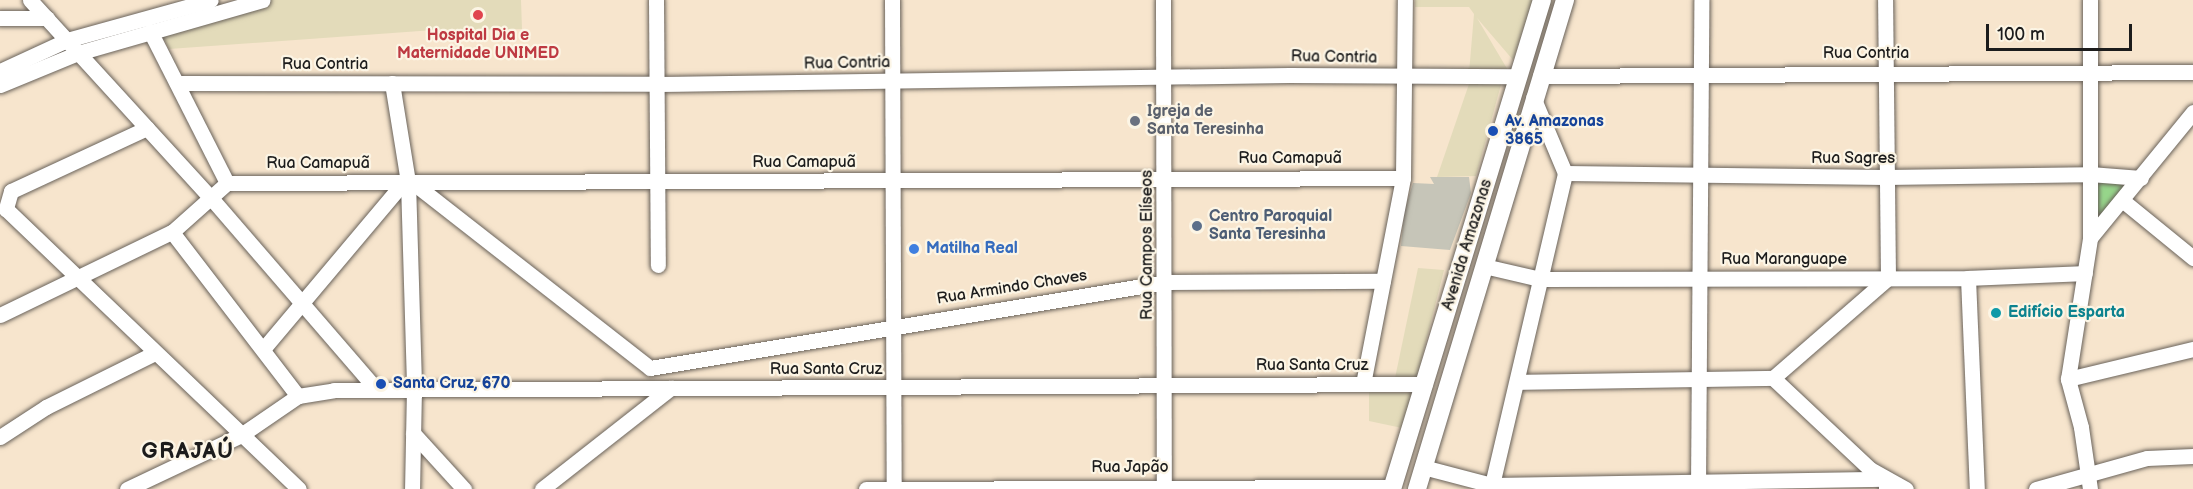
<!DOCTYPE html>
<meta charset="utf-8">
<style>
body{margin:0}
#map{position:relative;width:2193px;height:489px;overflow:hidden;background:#f7e5cd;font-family:"Balsamiq Sans",sans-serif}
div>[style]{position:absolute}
.built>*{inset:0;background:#e3dbba}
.industrial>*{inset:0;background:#c6c5b8}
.green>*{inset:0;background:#97d68b}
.roads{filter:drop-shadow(0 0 2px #69625a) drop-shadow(0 0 2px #69625a)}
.minor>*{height:15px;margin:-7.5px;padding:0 7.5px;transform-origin:7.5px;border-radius:7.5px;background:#fff}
.major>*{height:18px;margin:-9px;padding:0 9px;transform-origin:9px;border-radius:9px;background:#fff}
.dots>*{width:16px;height:16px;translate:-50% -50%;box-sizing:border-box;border:3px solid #fcf5e5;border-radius:50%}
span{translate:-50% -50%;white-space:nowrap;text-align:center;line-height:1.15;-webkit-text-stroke:4.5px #fcf5e5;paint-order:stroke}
.health-label{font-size:16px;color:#be3a42;font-weight:700}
.street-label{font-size:16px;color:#1c1c1c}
.worship-label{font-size:16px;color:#5b616d;font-weight:700}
.left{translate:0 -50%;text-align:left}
.transit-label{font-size:16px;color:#164399;font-weight:700}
.service-label{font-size:16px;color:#4e5e75;font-weight:700}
.shop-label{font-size:16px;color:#366cbe;font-weight:700}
.culture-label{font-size:16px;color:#0d838f;font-weight:700}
.district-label{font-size:22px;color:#1c1c1c;font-weight:700;letter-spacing:1.5px}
.scale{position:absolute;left:1986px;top:24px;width:146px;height:27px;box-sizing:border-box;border:3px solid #1c1c1c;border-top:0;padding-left:8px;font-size:18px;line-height:21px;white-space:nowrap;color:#1c1c1c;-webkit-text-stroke:4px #fcf5e5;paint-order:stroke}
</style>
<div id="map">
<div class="built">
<div style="clip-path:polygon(267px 0,521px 0,522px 29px,434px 30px,169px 49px,156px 23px)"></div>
<div style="clip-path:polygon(1415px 0,1533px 0,1513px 60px,1477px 18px,1509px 72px,1469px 73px,1474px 14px,1469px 7px,1415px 7px)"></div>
<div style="clip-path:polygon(1470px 81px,1502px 81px,1476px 176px,1437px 177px)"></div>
<div style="clip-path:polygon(1418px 268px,1444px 270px,1416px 381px,1395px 378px)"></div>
<div style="clip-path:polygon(1369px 392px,1412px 393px,1402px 428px,1369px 421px)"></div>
</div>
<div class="industrial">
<div style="clip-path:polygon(1430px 177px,1469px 177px,1471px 193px,1450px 250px,1401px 246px,1404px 212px,1413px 183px,1434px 184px)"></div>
</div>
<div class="green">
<div style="clip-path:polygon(2135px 181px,2094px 228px,2095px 182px)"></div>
</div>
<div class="roads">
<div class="minor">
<div style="left:30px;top:0;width:270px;rotate:47.6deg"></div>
<div style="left:212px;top:199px;width:250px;rotate:49.2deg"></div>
<div style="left:656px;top:0;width:265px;rotate:89.6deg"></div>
<div style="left:892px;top:0;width:489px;rotate:89.8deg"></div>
<div style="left:1163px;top:0;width:489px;rotate:89.9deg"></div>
<div style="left:0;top:18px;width:47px"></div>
<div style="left:150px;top:31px;width:170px;rotate:63.1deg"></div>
<div style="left:0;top:71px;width:74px;rotate:-24.8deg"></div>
<div style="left:67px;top:40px;width:149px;rotate:-15.5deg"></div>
<div style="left:1540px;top:76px;width:653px;rotate:-0.35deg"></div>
<div style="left:177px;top:83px;width:480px;rotate:0.1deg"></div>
<div style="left:657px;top:84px;width:632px;rotate:-0.82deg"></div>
<div style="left:1289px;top:75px;width:229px;rotate:0.3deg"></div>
<div style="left:392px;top:83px;width:100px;rotate:80.8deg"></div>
<div style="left:408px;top:182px;width:206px;rotate:88.3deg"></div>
<div style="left:414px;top:388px;width:101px;rotate:91.1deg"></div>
<div style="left:0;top:85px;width:84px;rotate:-22.3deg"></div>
<div style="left:78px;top:53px;width:192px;rotate:-16deg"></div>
<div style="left:147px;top:128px;width:150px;rotate:155.1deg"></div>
<div style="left:11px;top:191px;width:19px;rotate:106deg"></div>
<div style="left:6px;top:209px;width:405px;rotate:43.7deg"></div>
<div style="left:1565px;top:173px;width:320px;rotate:0.7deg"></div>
<div style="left:1885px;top:177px;width:205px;rotate:-0.8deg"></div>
<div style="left:2090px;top:174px;width:51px;rotate:4.5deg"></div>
<div style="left:412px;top:182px;width:302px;rotate:38deg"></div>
<div style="left:650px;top:368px;width:523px;rotate:-9.46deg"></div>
<div style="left:1166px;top:282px;width:217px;rotate:-0.3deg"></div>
<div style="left:2122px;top:200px;width:92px;rotate:39.2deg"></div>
<div style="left:172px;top:232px;width:207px;rotate:52.5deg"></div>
<div style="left:2090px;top:238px;width:163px;rotate:-50.7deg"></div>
<div style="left:1484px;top:266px;width:57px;rotate:13.1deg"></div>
<div style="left:1540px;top:279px;width:428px;rotate:-0.1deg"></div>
<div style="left:1968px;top:278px;width:117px;rotate:-2.4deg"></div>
<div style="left:1968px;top:278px;width:211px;rotate:87.6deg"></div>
<div style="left:0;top:315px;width:191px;rotate:-25.8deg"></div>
<div style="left:172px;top:232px;width:74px;rotate:-41.7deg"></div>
<div style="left:227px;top:183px;width:1176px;rotate:-0.24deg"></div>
<div style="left:264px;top:348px;width:217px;rotate:-49.9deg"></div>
<div style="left:1773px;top:378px;width:152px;rotate:-41deg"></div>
<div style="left:1888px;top:278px;width:278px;rotate:-90.6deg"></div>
<div style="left:2068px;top:379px;width:129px;rotate:-13.5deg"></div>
<div style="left:1517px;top:382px;width:256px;rotate:-0.9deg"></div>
<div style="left:1773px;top:378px;width:133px;rotate:43.2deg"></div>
<div style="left:1870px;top:469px;width:41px;rotate:29.1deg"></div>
<div style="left:1363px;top:384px;width:210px;rotate:-79deg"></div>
<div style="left:1403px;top:178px;width:178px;rotate:-89.4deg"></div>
<div style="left:413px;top:433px;width:76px;rotate:47.7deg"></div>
<div style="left:0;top:437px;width:55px;rotate:-33.1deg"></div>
<div style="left:46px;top:407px;width:122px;rotate:-26.4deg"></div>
<div style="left:1423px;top:467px;width:71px;rotate:14.6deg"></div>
<div style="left:1492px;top:485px;width:394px;rotate:-0.9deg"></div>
<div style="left:1886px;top:479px;width:10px;rotate:90deg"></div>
<div style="left:127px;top:489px;width:126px;rotate:-25.3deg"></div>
<div style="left:241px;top:435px;width:69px;rotate:-34.4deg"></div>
<div style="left:298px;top:396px;width:36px;rotate:-9deg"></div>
<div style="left:334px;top:390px;width:1091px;rotate:-0.32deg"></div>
<div style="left:542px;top:489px;width:164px;rotate:-38.1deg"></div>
<div style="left:866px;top:489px;width:527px;rotate:-0.22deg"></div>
<div style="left:1491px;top:489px;width:325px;rotate:-76.8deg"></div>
<div style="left:1565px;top:173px;width:82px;rotate:-112.8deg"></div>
<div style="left:1698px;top:489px;width:489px;rotate:-89.6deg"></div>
<div style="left:2036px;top:489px;width:115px;rotate:-15.6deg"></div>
<div style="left:2147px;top:458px;width:46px;rotate:-2.5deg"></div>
<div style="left:2090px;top:489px;width:63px;rotate:-98.3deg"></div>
<div style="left:2081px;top:427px;width:50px;rotate:-105.2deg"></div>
<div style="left:2068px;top:379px;width:143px;rotate:-81.1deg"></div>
<div style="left:2090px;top:238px;width:238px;rotate:-90deg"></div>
</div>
<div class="major">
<div style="left:1392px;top:489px;width:511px;rotate:-72.95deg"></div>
<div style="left:1417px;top:489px;width:511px;rotate:-73.16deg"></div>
</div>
</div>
<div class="dots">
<div style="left:478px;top:15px;background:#e0444e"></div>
<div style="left:1135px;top:121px;background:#6b7280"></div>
<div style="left:1493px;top:131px;background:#1a4fb4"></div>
<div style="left:1197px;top:226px;background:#5c6f8a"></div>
<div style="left:914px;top:249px;background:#3f7fe0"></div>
<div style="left:1996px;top:313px;background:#0f9aa8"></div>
<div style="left:381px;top:384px;background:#1a4fb4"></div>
</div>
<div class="health-label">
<span style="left:478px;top:45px">Hospital Dia e<br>Maternidade UNIMED</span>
</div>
<div class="street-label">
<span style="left:1866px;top:54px">Rua Contria</span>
<span style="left:1334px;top:58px;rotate:1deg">Rua Contria</span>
<span style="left:847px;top:64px;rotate:-1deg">Rua Contria</span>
<span style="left:325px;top:65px">Rua Contria</span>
<span style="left:1290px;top:159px">Rua Camapuã</span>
<span style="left:1853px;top:159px">Rua Sagres</span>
<span style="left:804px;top:163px">Rua Camapuã</span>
<span style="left:318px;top:164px">Rua Camapuã</span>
<span style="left:1148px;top:245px;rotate:-90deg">Rua Campos Elíseos</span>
<span style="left:1468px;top:245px;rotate:-73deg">Avenida Amazonas</span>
<span style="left:1784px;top:260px">Rua Maranguape</span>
<span style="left:1012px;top:288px;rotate:-9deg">Rua Armindo Chaves</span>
<span style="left:1312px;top:366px">Rua Santa Cruz</span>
<span style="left:826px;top:370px">Rua Santa Cruz</span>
<span style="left:1130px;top:468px">Rua Japão</span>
</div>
<div class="worship-label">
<span class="left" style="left:1147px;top:121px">Igreja de<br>Santa Teresinha</span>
</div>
<div class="transit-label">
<span class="left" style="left:1505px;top:131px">Av. Amazonas<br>3865</span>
<span class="left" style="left:393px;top:384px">Santa Cruz, 670</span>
</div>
<div class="service-label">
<span class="left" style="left:1209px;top:226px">Centro Paroquial<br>Santa Teresinha</span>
</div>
<div class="shop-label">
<span class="left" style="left:926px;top:249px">Matilha Real</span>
</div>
<div class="culture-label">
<span class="left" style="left:2008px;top:313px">Edifício Esparta</span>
</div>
<div class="district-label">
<span style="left:188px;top:452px">GRAJAÚ</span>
</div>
<div class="scale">100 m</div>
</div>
